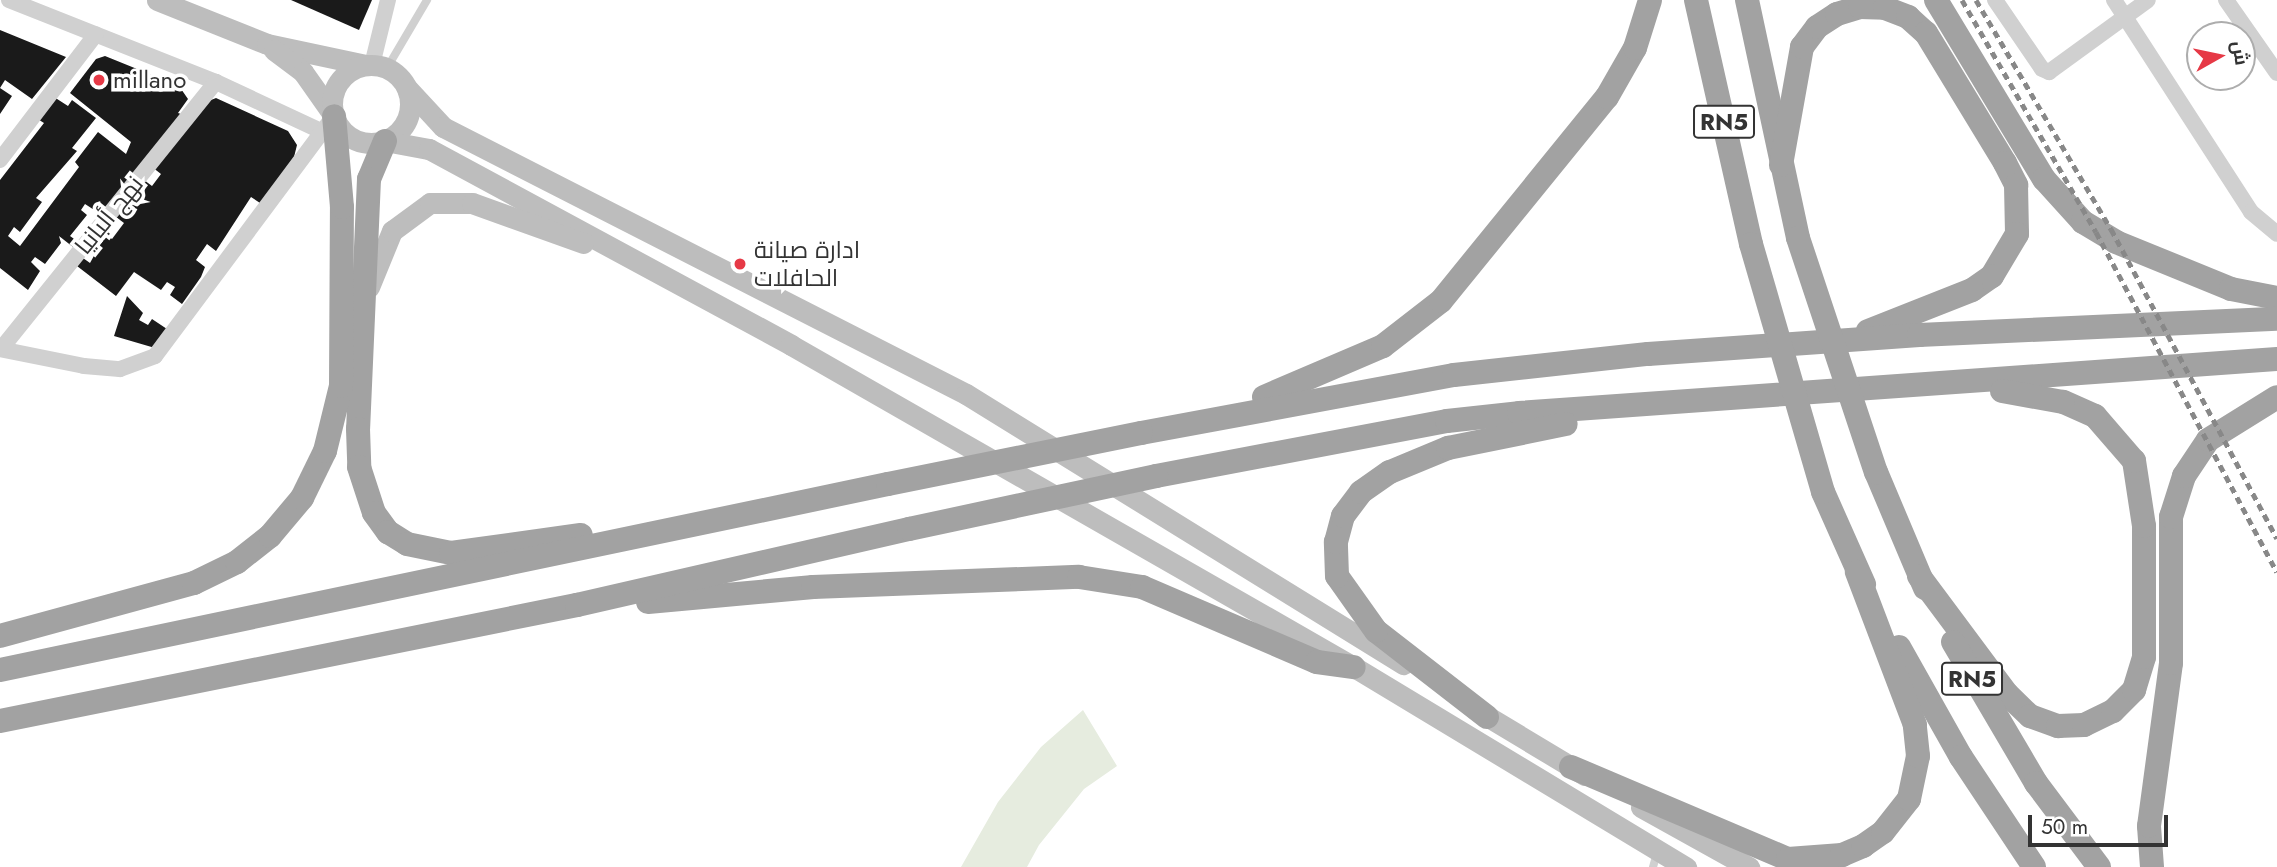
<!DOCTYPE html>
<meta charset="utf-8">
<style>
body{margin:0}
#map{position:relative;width:2277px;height:867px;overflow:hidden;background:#fff;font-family:Jost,Cairo,sans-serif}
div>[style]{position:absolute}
.green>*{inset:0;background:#e6ecdf}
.building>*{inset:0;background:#1a1a1a}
.service>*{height:8px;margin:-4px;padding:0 4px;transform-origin:4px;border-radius:4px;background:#d0d0d0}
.minor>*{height:16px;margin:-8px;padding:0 8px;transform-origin:8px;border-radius:8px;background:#d0d0d0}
.secondary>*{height:21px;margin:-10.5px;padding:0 10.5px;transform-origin:10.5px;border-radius:10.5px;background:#bdbdbd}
.secondary>.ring{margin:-10.5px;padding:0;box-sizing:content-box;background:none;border:21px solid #bdbdbd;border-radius:50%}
.trunk>*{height:24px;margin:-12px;padding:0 12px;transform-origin:12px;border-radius:12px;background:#a2a2a2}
.rail>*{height:5px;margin-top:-2.5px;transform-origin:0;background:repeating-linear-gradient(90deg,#888 0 7px,transparent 0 12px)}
.trunk-bridge>*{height:24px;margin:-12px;padding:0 12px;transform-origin:12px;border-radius:12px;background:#a2a2a2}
.dots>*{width:19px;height:19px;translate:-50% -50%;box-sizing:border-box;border:4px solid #fff;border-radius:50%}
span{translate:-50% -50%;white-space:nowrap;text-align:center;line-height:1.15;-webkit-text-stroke:7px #fff;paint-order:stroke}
.shield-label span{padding:2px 5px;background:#fff;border:2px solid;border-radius:5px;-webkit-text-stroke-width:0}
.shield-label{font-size:23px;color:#333;font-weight:700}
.poi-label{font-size:24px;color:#333}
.left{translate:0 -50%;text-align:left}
.street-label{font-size:24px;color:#333}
.north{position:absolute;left:2186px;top:21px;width:70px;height:70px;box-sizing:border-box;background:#fff;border:2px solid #adadad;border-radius:50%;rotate:81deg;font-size:19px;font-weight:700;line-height:28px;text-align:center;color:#333}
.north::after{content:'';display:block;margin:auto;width:24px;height:32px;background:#e63946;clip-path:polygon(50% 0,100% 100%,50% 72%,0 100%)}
.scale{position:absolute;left:2028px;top:815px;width:140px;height:32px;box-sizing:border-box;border:4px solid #333;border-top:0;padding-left:9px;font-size:21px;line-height:24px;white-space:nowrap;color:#333;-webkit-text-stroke:5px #fff;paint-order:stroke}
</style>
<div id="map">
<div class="green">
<div style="clip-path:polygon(1083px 710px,1117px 766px,1084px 789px,1039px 845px,1027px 867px,961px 867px,998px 802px,1041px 747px)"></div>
</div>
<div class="building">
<div style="clip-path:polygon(291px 0,372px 0,359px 30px)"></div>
<div style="clip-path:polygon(0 30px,66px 57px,32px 99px,5px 80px,0 88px,12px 96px,0 114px)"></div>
<div style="clip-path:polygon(105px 56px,179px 86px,188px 99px,178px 113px,184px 115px,102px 215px,85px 204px,81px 210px,87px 215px,70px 236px,77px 241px,73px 247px,59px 236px,61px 243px,45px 264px,35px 257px,31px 262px,40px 271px,28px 290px,0 268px,0 180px,44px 123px,36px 118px,54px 97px,68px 106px,72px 100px,96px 118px,72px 148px,77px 151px,36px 198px,42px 202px,20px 232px,14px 227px,8px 236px,20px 246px,79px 167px,75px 162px,98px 132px,126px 154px,131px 142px,70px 93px,96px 59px)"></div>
<div style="clip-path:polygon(216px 98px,288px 131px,297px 145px,294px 157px,263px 205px,251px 197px,216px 251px,207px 244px,196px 260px,205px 267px,201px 277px,182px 304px,170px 295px,175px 287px,167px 282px,161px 290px,134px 272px,116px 296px,77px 266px,83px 258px,90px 263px,106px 234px,112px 239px,124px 223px,116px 217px,144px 180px,152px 186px,161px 174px,152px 167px,206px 102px)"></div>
<div style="clip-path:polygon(127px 296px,143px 313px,139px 320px,148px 325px,152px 319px,167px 329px,155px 348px,114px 336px)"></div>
</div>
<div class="service">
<div style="left:387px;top:68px;width:79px;rotate:-59.5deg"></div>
<div style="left:1653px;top:867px;width:18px;rotate:-74deg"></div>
</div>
<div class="minor">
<div style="left:9px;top:0;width:223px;rotate:21.6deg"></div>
<div style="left:216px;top:82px;width:114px;rotate:25deg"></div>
<div style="left:1995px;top:0;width:83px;rotate:55.7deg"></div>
<div style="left:2042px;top:69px;width:8px;rotate:23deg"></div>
<div style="left:2049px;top:72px;width:122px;rotate:-36deg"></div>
<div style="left:2114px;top:0;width:252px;rotate:57.1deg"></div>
<div style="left:2251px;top:212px;width:34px;rotate:40deg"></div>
<div style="left:2226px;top:0;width:89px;rotate:55.1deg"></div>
<div style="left:372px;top:65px;width:67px;rotate:-76.2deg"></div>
<div style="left:0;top:160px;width:158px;rotate:-52.7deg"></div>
<div style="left:0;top:349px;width:86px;rotate:11.4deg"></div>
<div style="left:84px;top:366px;width:36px;rotate:5deg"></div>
<div style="left:120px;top:369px;width:37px;rotate:-20deg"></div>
<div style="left:155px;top:356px;width:299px;rotate:-53.3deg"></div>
<div style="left:1px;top:349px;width:343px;rotate:-51.2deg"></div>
</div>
<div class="secondary">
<div style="left:157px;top:0;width:118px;rotate:21.8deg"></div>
<div style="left:267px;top:44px;width:101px;rotate:12deg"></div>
<div style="left:274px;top:50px;width:36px;rotate:37deg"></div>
<div style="left:303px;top:72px;width:54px;rotate:54.8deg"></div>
<div class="ring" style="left:332px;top:65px;width:57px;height:57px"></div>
<div style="left:407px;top:88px;width:53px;rotate:47.3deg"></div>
<div style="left:443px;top:127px;width:587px;rotate:27.05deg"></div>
<div style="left:966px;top:394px;width:514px;rotate:31.71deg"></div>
<div style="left:385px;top:141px;width:45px;rotate:10.3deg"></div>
<div style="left:429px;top:149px;width:412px;rotate:28.4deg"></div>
<div style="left:791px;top:345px;width:649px;rotate:29.77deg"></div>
<div style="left:1354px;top:667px;width:388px;rotate:31.1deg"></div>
<div style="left:369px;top:287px;width:61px;rotate:-67.7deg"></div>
<div style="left:392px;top:231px;width:47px;rotate:-36.4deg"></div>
<div style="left:430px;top:203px;width:42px"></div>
<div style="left:472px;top:203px;width:118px;rotate:19.8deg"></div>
<div style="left:1475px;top:709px;width:128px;rotate:31deg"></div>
<div style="left:1641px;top:807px;width:124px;rotate:29.1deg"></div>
</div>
<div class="trunk">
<div style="left:1696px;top:0;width:250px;rotate:77.3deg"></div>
<div style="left:1747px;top:0;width:243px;rotate:77.9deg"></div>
<div style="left:1936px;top:0;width:209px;rotate:58.9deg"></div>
<div style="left:2044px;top:179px;width:58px;rotate:47.8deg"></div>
<div style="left:2083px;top:222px;width:39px;rotate:31deg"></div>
<div style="left:2116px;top:242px;width:124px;rotate:22.2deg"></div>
<div style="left:2231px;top:289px;width:47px;rotate:11.1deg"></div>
<div style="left:385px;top:141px;width:41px;rotate:112.8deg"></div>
<div style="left:369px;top:179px;width:250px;rotate:92.5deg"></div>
<div style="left:358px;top:429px;width:38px;rotate:88deg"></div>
<div style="left:359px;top:467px;width:48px;rotate:71.9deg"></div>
<div style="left:374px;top:513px;width:24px;rotate:54deg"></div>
<div style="left:388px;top:532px;width:22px;rotate:32deg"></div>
<div style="left:407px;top:544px;width:45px;rotate:11.6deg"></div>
<div style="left:451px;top:553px;width:131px;rotate:-7.9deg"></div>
<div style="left:1781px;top:165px;width:120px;rotate:-79.9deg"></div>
<div style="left:1802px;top:47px;width:25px;rotate:-53deg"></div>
<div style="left:1817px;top:27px;width:24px;rotate:-33deg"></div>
<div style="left:1837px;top:14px;width:24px;rotate:-17deg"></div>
<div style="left:1860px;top:7px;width:25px;rotate:2deg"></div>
<div style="left:1885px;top:8px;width:25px;rotate:21deg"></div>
<div style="left:1908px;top:17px;width:24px;rotate:42deg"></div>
<div style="left:1926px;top:33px;width:152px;rotate:58.7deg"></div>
<div style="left:2005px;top:163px;width:25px;rotate:63deg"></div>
<div style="left:2016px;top:185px;width:49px;rotate:88.8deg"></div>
<div style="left:2017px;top:234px;width:49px;rotate:120.8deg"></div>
<div style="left:1992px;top:276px;width:24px;rotate:145deg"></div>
<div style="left:1972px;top:290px;width:112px;rotate:158.5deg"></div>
<div style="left:1264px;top:397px;width:129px;rotate:-23.2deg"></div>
<div style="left:1383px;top:346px;width:73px;rotate:-37.8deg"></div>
<div style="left:1441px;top:301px;width:263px;rotate:-50.9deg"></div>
<div style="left:1607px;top:97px;width:56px;rotate:-60.3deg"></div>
<div style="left:1635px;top:48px;width:50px;rotate:-72.6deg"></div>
<div style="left:1141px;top:433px;width:318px;rotate:-10.5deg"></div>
<div style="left:1454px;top:375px;width:195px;rotate:-6.2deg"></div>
<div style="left:1648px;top:354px;width:272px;rotate:-4deg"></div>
<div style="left:1919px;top:335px;width:358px;rotate:-2.6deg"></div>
<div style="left:1876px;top:472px;width:126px;rotate:67.1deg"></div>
<div style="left:1156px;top:476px;width:296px;rotate:-10.7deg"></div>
<div style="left:1447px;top:421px;width:72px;rotate:-6.3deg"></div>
<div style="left:1519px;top:413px;width:760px;rotate:-4.07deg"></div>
<div style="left:1823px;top:492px;width:101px;rotate:66deg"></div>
<div style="left:1919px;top:576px;width:147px;rotate:53.3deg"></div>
<div style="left:2007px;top:694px;width:32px;rotate:44deg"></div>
<div style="left:2030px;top:716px;width:30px;rotate:20deg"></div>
<div style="left:2058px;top:726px;width:26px;rotate:-2deg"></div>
<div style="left:2084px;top:725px;width:32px;rotate:-26deg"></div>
<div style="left:2113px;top:711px;width:30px;rotate:-45deg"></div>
<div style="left:2134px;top:690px;width:34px;rotate:-73deg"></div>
<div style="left:2144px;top:657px;width:131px;rotate:-90deg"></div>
<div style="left:2144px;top:526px;width:66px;rotate:-98.7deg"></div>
<div style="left:2134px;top:461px;width:60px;rotate:-130.9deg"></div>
<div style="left:2095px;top:416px;width:35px;rotate:-156deg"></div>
<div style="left:2063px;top:402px;width:62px;rotate:-169.8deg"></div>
<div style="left:648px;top:602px;width:166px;rotate:-5.2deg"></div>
<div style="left:813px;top:587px;width:266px;rotate:-2.2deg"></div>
<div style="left:1079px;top:577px;width:64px;rotate:9deg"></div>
<div style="left:1142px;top:587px;width:190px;rotate:23.2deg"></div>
<div style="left:1317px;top:662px;width:37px;rotate:8deg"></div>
<div style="left:0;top:636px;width:201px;rotate:-15.3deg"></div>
<div style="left:194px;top:583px;width:48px;rotate:-26deg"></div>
<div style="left:237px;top:562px;width:42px;rotate:-38.2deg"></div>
<div style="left:270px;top:536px;width:50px;rotate:-49.9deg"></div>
<div style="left:302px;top:498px;width:52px;rotate:-63.9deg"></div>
<div style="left:325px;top:451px;width:67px;rotate:-76.2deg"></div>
<div style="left:341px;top:386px;width:179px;rotate:-89.7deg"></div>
<div style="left:342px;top:207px;width:91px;rotate:-95deg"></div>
<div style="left:1953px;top:642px;width:164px;rotate:59.5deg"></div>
<div style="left:2036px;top:783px;width:105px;rotate:53.1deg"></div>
<div style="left:1899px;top:647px;width:126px;rotate:60.6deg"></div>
<div style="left:1961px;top:757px;width:132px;rotate:56.4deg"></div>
<div style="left:0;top:670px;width:907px;rotate:-11.83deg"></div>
<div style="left:1487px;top:717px;width:140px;rotate:-142.2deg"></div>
<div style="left:1376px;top:631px;width:67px;rotate:-125.3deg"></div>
<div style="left:1337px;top:576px;width:34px;rotate:-92deg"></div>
<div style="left:1336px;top:542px;width:27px;rotate:-75deg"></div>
<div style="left:1343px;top:516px;width:30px;rotate:-53deg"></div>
<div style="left:1361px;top:492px;width:35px;rotate:-35deg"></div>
<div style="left:1390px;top:472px;width:63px;rotate:-22.5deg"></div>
<div style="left:1448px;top:448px;width:120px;rotate:-11.5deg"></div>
<div style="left:0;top:721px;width:589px;rotate:-11.37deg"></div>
<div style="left:577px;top:605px;width:341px;rotate:-12.9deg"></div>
<div style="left:1571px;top:767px;width:236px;rotate:23deg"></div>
<div style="left:1788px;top:859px;width:54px;rotate:-4.2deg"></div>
<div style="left:1842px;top:855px;width:23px;rotate:-23deg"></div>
<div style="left:1863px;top:846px;width:24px;rotate:-35deg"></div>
<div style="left:1883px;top:832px;width:42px;rotate:-51.8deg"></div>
<div style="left:1909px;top:799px;width:44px;rotate:-78.2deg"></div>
<div style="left:1918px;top:756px;width:31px;rotate:-96deg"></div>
<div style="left:1915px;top:725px;width:164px;rotate:-110.8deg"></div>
<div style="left:2152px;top:867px;width:41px;rotate:-94.2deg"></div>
<div style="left:2149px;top:826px;width:164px;rotate:-82.3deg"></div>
<div style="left:2171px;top:663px;width:146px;rotate:-90deg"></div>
<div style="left:2171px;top:517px;width:43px;rotate:-72.4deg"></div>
<div style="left:2184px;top:476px;width:43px;rotate:-56.3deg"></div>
<div style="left:2208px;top:440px;width:81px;rotate:-31.9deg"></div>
</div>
<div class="rail">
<div style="left:1962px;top:0;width:268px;rotate:60deg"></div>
<div style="left:2096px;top:232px;width:385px;rotate:62deg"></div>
<div style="left:1976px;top:0;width:266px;rotate:59.5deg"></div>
<div style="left:2111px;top:229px;width:351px;rotate:61.8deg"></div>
</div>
<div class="trunk-bridge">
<div style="left:1798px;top:238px;width:247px;rotate:71.6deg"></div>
<div style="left:1751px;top:244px;width:258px;rotate:73.8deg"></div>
<div style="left:888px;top:484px;width:258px;rotate:-11.4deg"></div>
<div style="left:909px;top:529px;width:253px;rotate:-12.1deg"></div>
</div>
<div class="dots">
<div style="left:99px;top:80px;background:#e63946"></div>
<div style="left:740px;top:264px;background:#e63946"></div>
</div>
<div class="shield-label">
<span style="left:1724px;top:122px">RN5</span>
<span style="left:1972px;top:679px">RN5</span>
</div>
<div class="poi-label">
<span class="left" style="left:113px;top:80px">millano</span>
<span class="left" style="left:754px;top:264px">ادارة صيانة<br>الحافلات</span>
</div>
<div class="street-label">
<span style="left:109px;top:215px;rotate:-51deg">نهج ألبانيا</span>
</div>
<div class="north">ش</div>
<div class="scale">50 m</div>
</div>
